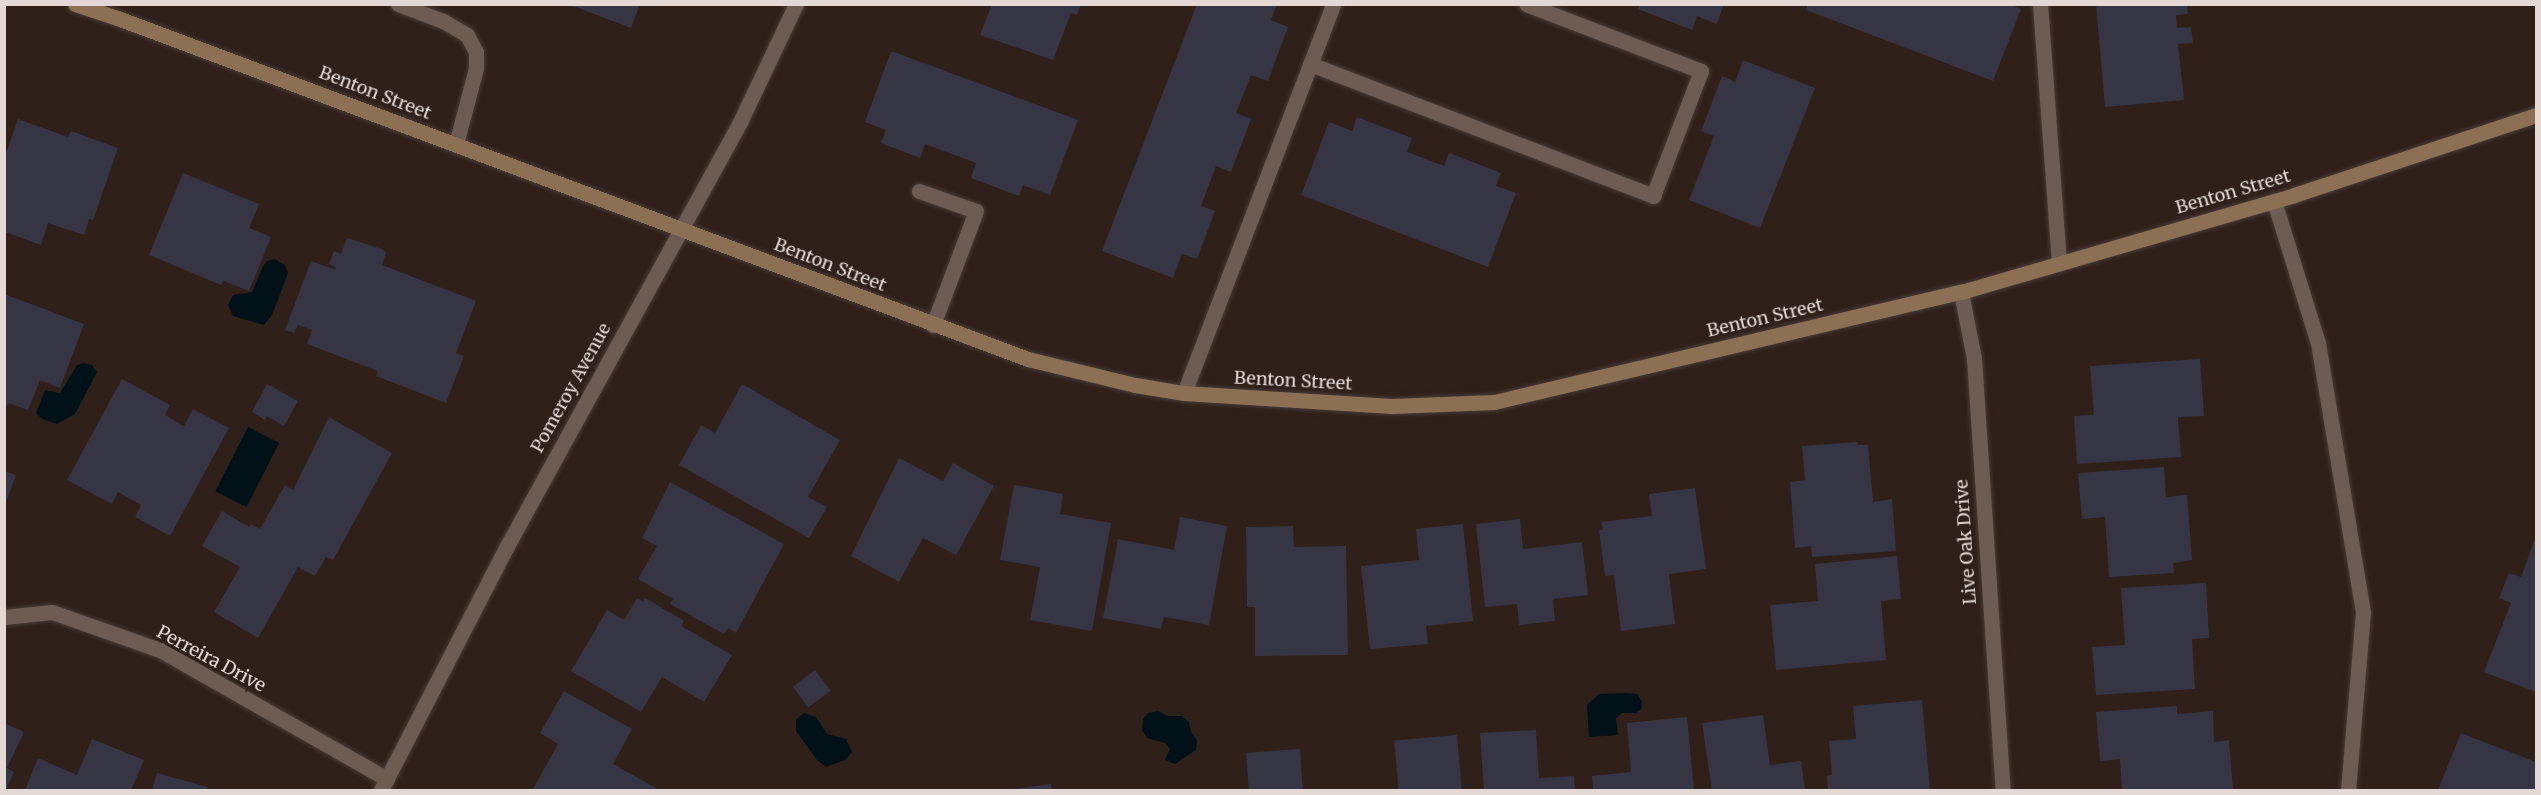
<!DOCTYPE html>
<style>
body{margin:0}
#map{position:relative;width:2541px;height:795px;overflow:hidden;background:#2f2019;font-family:Merriweather,serif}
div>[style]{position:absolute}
.water>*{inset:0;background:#001218;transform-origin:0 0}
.building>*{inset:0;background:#363544;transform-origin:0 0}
.roads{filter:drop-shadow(0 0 2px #473b37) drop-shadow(0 0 2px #473b37)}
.service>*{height:15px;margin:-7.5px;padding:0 7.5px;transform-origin:7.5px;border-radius:7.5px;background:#6d5c54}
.minor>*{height:15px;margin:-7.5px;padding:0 7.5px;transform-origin:7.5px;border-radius:7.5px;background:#6d5c54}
.tertiary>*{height:15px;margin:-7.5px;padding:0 7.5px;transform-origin:7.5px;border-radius:7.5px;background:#6d5c54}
.secondary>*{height:15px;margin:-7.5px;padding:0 7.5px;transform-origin:7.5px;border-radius:7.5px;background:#8b7053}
span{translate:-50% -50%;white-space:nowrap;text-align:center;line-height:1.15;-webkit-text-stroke:6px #2f2019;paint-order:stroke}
.street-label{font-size:18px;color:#e3d8d4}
.frame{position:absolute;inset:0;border:6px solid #e3d8d4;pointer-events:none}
</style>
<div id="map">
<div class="water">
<div style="clip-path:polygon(275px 259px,285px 265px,288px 273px,272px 315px,264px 325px,233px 316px,228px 305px,233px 295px,252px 292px,263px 266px,267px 261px)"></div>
<div style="clip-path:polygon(83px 363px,92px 365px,97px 372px,75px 414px,57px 424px,42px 419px,36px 413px,45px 390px,60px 393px,77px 365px)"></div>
<div style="left:248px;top:427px;width:35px;height:72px;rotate:27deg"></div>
<div style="clip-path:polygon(1627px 693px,1637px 694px,1642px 702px,1641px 709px,1636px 713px,1622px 713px,1616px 718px,1618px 735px,1589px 737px,1587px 705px,1599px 694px)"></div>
<div style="clip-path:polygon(1158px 711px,1167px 716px,1182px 716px,1189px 722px,1191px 732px,1197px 740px,1196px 750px,1175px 764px,1165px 760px,1170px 749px,1165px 743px,1147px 738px,1142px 730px,1143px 719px,1148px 713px)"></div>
<div style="clip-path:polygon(804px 713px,816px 717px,827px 734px,846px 739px,852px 752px,845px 760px,826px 767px,817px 760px,796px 731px,796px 720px)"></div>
</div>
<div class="building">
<div style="clip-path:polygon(568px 4px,640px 4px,631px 28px)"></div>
<div style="clip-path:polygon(992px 4px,1081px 4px,1077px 15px,1071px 13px,1053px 60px,980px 35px)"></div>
<div style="clip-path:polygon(1197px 4px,1277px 4px,1271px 20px,1288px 27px,1268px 81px,1251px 75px,1236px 113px,1251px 119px,1231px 172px,1216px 166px,1201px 206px,1215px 211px,1197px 259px,1182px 254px,1173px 278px,1102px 251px)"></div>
<div style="clip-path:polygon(1640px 4px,1724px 4px,1717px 24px,1697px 16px,1692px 30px,1638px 9px)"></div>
<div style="clip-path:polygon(1808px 4px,2009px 4px,2021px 9px,1993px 81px,1806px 10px)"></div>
<div style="clip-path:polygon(2096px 4px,2187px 4px,2188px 14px,2176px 15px,2177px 28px,2191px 27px,2193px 43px,2178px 44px,2184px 100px,2105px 107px)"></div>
<div style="clip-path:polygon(891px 51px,1078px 120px,1050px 195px,1023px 185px,1019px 196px,971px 178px,976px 163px,925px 144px,920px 158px,881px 143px,886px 130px,865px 122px)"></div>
<div style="clip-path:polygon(1743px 60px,1815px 88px,1760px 228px,1689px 200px,1714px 136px,1701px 131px,1722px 76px,1735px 82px)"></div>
<div style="clip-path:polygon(1357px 117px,1412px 138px,1407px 152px,1444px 166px,1449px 153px,1501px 173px,1496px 186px,1516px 193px,1488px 267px,1301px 195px,1329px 122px,1352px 131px)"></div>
<div style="clip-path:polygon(18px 119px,68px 137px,71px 131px,118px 148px,93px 220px,89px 219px,84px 235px,48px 223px,41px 245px,5px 232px,5px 156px)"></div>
<div style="clip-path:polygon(183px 173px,259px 204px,249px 228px,271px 237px,249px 291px,224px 281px,221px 285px,149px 255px)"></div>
<div style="clip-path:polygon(347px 238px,382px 249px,386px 253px,382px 265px,476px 301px,456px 353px,464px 356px,446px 403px,376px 376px,378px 371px,307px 344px,312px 330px,298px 325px,294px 333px,285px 330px,311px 261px,335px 270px,336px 267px,329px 264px,334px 251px,341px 254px)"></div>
<div style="clip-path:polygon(4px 294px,84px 324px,60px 388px,40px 380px,28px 410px,9px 403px,4px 410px)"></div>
<div style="clip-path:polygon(2200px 359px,2204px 416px,2178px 417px,2181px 457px,2077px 464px,2074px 416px,2094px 415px,2090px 366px)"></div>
<div style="clip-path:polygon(122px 379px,170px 405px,165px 415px,184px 426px,193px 409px,229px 428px,170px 536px,135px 517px,141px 505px,118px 492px,112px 504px,67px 480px)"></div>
<div style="clip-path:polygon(267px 384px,298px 401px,284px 426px,267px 416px,265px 420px,252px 412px)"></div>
<div style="clip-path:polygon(742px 384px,840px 440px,808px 497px,827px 507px,809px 538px,679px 465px,701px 425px,715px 433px)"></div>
<div style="clip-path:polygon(329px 417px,392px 453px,333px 560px,326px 557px,315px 576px,298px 567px,258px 638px,214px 612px,240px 567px,202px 546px,222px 511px,249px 527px,251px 524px,260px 529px,285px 485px,293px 490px)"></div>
<div style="clip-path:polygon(1858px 442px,1858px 445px,1868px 445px,1873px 502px,1892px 499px,1896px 551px,1812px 557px,1811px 546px,1795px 548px,1790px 482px,1805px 480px,1802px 446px)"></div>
<div style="clip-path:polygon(899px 458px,943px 481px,953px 463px,994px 486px,956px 555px,923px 538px,899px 582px,851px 556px)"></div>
<div style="clip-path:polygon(2164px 467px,2166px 497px,2187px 495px,2192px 560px,2173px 563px,2174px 573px,2109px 577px,2105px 517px,2082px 519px,2078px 473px)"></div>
<div style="clip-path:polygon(4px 471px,16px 475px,5px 505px,4px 505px)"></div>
<div style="clip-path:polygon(670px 482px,784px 544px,736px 633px,728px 628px,724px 634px,670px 604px,673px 599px,638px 579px,657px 546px,642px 538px)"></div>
<div style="clip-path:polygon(1014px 485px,1063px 494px,1060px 514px,1111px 523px,1092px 631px,1030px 620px,1040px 567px,1000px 560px)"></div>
<div style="clip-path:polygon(1695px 488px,1706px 569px,1669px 574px,1675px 624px,1621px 631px,1614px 575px,1605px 576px,1599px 530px,1603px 530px,1601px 522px,1652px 516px,1649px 494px)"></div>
<div style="clip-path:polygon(1180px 517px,1227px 526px,1209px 625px,1164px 617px,1161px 629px,1103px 618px,1118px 539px,1174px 550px)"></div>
<div style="clip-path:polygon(1520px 519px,1523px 549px,1582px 542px,1588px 595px,1553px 599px,1555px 621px,1519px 625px,1517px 604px,1485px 607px,1476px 524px)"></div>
<div style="clip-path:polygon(1463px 524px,1473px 621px,1426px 626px,1428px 644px,1370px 649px,1361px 566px,1419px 560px,1416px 529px)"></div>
<div style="clip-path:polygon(1293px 526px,1294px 547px,1346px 546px,1348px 655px,1255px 656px,1255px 607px,1247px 607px,1246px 527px)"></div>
<div style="clip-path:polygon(2536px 536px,2536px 692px,2484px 672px,2511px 603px,2499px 598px,2509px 573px,2521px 577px)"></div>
<div style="clip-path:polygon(1897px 556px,1901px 599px,1881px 601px,1886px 660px,1776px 670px,1770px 605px,1818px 601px,1815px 564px)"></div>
<div style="clip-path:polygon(2206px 583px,2209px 638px,2192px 639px,2195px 689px,2096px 695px,2092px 647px,2125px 645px,2121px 588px)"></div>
<div style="clip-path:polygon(637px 598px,643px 601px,645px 598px,684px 621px,681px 626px,732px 655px,704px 702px,662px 677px,641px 712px,571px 671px,607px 610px,624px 620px)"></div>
<div style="left:815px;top:670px;width:26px;height:28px;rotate:53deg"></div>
<div style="clip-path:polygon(564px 691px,632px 729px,613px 764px,656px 788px,655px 790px,533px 789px,558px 744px,540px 733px)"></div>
<div style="clip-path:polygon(1922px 700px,1930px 790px,1828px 790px,1827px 776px,1832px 775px,1829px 741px,1856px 739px,1853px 706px)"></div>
<div style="clip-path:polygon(2177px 706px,2177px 714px,2213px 711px,2214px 742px,2229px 740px,2233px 790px,2122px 790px,2120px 759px,2100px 761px,2096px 712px)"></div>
<div style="clip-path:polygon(1763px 715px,1770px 765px,1801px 761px,1805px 790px,1712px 790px,1702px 723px)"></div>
<div style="clip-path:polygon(1687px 717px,1694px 790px,1593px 790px,1592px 776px,1631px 772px,1627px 723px)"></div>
<div style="clip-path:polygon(4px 723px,24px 732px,7px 768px,14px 772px,6px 790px)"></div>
<div style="clip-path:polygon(1536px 730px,1539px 778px,1574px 776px,1575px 790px,1484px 790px,1480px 733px)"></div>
<div style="clip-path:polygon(2461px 733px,2536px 762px,2536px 790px,2438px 790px)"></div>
<div style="left:1457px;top:735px;width:55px;height:63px;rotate:85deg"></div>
<div style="clip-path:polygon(92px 739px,144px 760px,131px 790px,25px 790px,38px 758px,77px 775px)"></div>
<div style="left:1300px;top:749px;width:41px;height:54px;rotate:86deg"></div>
<div style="clip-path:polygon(157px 773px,208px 787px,207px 790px,152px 790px)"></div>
<div style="clip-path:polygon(1051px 784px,1052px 790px,1015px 790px,1015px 789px)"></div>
</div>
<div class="roads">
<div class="service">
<div style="left:398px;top:4px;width:48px;rotate:20.7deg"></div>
<div style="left:443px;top:21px;width:28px;rotate:30deg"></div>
<div style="left:467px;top:35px;width:19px;rotate:62deg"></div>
<div style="left:476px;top:52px;width:16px;rotate:90deg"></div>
<div style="left:476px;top:68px;width:79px;rotate:104.7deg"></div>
<div style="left:2040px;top:4px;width:260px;rotate:85.8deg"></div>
<div style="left:1310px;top:64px;width:368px;rotate:21deg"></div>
<div style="left:1653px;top:196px;width:134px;rotate:-69deg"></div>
<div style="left:1701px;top:71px;width:187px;rotate:-159.1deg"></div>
<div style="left:919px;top:191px;width:60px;rotate:19.3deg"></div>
<div style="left:976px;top:211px;width:122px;rotate:110.7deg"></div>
<div style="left:2274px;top:201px;width:149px;rotate:72.8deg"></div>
<div style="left:2318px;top:343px;width:273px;rotate:80.5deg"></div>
<div style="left:2363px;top:612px;width:179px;rotate:94.8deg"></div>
<div style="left:1184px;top:393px;width:417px;rotate:-69deg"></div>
</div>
<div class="minor">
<div style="left:1961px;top:292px;width:67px;rotate:78.9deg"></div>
<div style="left:1974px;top:358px;width:433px;rotate:86.2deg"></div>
<div style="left:4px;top:617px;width:48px;rotate:-5.9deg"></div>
<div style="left:52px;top:612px;width:114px;rotate:19.4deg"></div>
<div style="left:160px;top:650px;width:261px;rotate:29.6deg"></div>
</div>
<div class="tertiary">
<div style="left:381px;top:790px;width:275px;rotate:-62.7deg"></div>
<div style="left:507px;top:546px;width:484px;rotate:-61.2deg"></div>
<div style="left:740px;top:122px;width:131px;rotate:-64.6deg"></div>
</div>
<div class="secondary">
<div style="left:75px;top:4px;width:47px;rotate:18.4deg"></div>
<div style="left:120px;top:19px;width:970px;rotate:20.53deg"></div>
<div style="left:1028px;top:359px;width:110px;rotate:13.7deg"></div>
<div style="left:1135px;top:385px;width:50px;rotate:9.3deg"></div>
<div style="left:1184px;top:393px;width:208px;rotate:3.6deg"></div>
<div style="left:1392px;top:406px;width:102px;rotate:-2.2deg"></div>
<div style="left:1494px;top:402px;width:480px;rotate:-13.3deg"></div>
<div style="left:1961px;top:292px;width:347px;rotate:-16.2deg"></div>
<div style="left:2294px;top:195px;width:255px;rotate:-18.3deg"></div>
</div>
</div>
<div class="street-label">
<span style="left:375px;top:93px;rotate:21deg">Benton Street</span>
<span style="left:2233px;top:192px;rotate:-16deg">Benton Street</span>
<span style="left:830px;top:265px;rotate:21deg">Benton Street</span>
<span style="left:1765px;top:318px;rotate:-13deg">Benton Street</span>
<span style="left:1293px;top:381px;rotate:3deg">Benton Street</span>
<span style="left:571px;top:388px;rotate:-61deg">Pomeroy Avenue</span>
<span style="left:1966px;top:542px;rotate:-94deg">Live Oak Drive</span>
<span style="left:211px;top:659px;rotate:28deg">Perreira Drive</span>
</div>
<div class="frame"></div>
</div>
